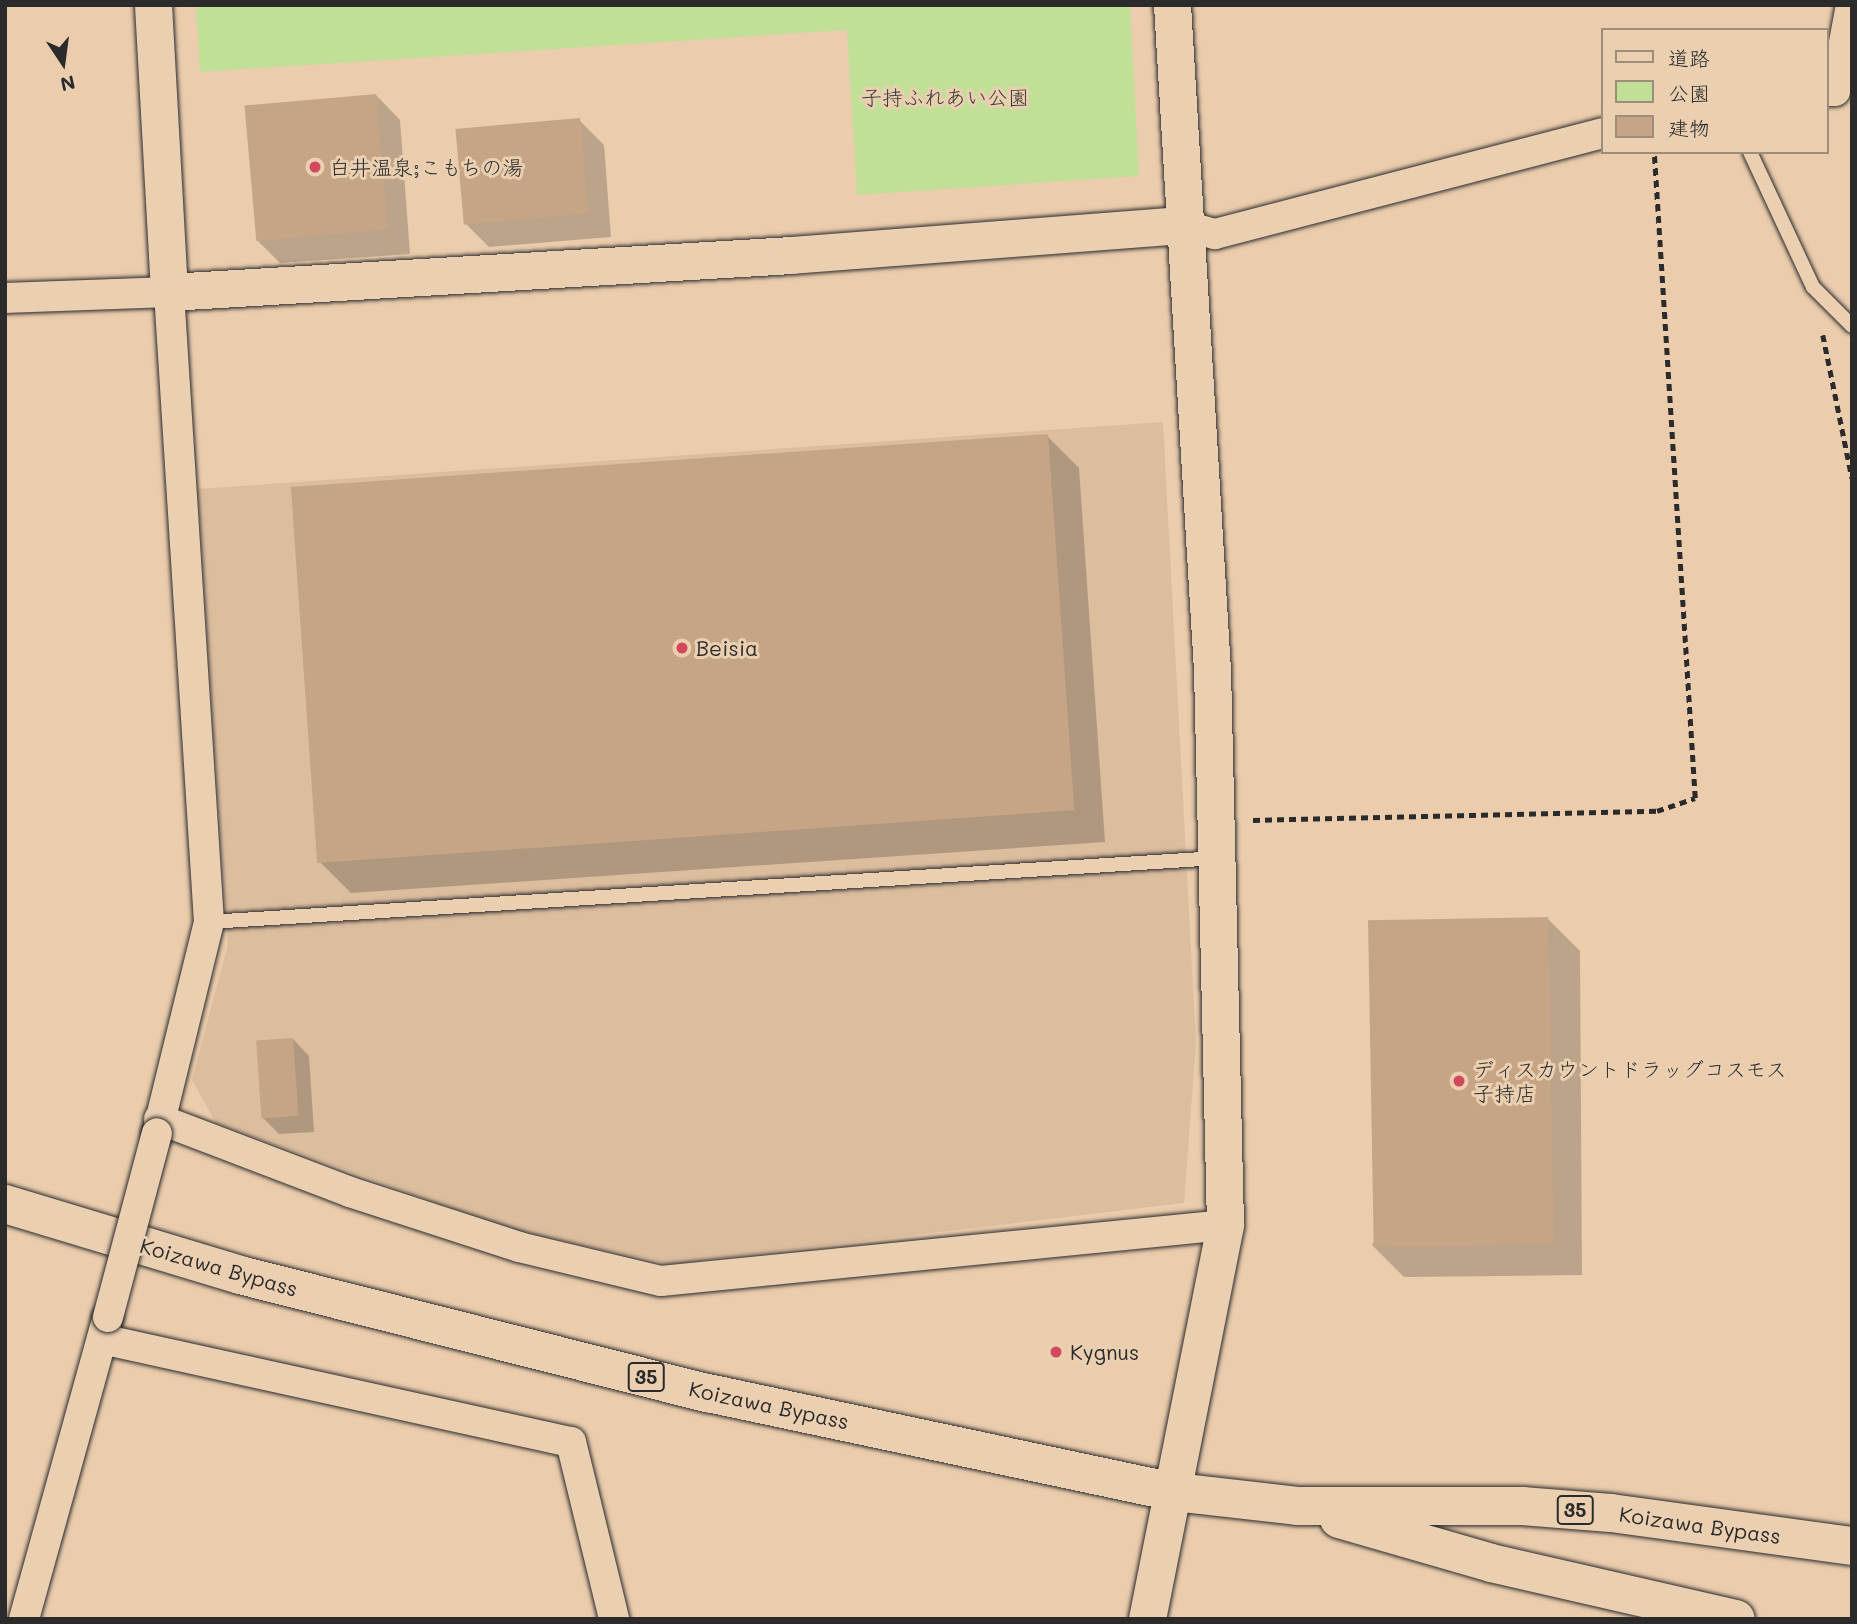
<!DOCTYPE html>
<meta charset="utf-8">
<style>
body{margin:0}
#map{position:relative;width:1857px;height:1624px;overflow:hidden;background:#ebcdad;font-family:Mali,"Klee One",sans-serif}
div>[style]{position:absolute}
.built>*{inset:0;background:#dcbe9f}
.green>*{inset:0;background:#c1df97}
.shadow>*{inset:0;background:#0003}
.building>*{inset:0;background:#c6a586;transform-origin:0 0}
.path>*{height:4.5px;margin-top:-2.25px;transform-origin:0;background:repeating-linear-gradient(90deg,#2b2b2b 0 7px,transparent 0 12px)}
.roads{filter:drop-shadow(0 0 2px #2b2b2b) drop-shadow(0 0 2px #2b2b2b)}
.service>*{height:14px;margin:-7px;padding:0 7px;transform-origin:7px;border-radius:7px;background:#ebcfb1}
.minor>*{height:30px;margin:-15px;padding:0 15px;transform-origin:15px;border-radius:15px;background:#ebcfb1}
.tertiary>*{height:37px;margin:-18.5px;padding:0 18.5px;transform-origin:18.5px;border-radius:18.5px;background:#ebcfb1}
.primary>*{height:38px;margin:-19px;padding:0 19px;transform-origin:19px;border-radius:19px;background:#ebcfb1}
.bridges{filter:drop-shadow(0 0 2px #2b2b2b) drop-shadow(0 0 2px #2b2b2b)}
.minor-bridge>*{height:30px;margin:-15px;padding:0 15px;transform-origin:15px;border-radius:15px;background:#ebcfb1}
.dots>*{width:19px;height:19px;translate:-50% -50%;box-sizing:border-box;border:4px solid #ebcfb1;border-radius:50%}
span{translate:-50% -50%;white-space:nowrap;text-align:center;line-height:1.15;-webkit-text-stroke:6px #ebcfb1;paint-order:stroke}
.shield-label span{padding:2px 5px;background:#ebcfb1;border:2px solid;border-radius:5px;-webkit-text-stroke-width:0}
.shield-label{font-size:19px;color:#2b2b2b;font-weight:700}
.park-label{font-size:21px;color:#3a3d36}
.poi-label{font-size:21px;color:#2b2b2b}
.left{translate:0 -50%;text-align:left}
.street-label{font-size:21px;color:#2b2b2b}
.frame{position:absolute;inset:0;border:7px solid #2b2b2b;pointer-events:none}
.legend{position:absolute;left:1601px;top:28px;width:228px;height:126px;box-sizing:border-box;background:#ebcfb1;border:2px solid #9e8d7b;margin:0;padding:9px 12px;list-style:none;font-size:21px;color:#2b2b2b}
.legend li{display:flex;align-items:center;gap:14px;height:35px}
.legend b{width:35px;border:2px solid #9e8d7b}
.north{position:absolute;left:28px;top:28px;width:70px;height:70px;-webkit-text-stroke:5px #ebcfb1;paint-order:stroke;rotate:167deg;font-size:19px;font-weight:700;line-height:28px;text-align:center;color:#2b2b2b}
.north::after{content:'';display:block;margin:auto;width:24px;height:32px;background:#2b2b2b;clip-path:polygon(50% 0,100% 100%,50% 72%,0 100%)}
</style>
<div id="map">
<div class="built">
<div style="clip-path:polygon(1163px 422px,1196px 1044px,1184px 1203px,670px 1264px,509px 1229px,216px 1123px,192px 1080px,228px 944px,198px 489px)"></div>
</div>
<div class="green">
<div style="clip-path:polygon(196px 5px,1130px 5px,1139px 176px,857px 195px,847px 30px,200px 72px)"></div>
</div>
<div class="shadow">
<div style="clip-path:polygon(376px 95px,400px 120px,410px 254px,280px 263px,256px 239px)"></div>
<div style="clip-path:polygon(579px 120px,604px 145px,611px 237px,489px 247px,465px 223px)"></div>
<div style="clip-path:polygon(1047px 436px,1079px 468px,1105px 842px,351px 893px,319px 861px)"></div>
<div style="clip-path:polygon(1548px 919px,1580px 951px,1582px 1275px,1404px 1277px,1372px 1245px)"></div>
<div style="clip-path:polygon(293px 1039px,309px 1056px,314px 1132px,279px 1134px,263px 1118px)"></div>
</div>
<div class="building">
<div style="left:376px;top:94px;width:136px;height:132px;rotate:85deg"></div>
<div style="left:580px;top:118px;width:96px;height:125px;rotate:85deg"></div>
<div style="left:1048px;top:434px;width:377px;height:759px;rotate:86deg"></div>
<div style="left:1548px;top:917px;width:327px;height:180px;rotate:89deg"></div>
<div style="left:293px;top:1038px;width:78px;height:37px;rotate:86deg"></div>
</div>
<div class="path">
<div style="left:1823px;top:335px;width:146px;rotate:78.5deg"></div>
<div style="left:1253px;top:820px;width:404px;rotate:-1.3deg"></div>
<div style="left:1657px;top:811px;width:40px;rotate:-18.9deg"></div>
<div style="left:1695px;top:798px;width:647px;rotate:-93.63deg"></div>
</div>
<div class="roads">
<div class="service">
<div style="left:1750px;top:152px;width:149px;rotate:65deg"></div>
<div style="left:1813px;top:287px;width:55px;rotate:45deg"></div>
<div style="left:209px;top:922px;width:1010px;rotate:-3.63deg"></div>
</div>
<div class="minor">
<div style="left:1827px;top:91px;width:8px"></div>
<div style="left:1835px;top:91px;width:87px;rotate:-79.5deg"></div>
<div style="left:1183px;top:225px;width:33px;rotate:16deg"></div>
<div style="left:1215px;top:234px;width:401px;rotate:-14.6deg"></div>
<div style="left:5px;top:298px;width:164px;rotate:-2.1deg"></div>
<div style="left:169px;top:292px;width:631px;rotate:86.37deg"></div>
<div style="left:209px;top:922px;width:217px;rotate:103.8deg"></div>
<div style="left:159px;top:1119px;width:204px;rotate:20.9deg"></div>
<div style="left:350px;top:1192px;width:178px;rotate:18deg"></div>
<div style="left:519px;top:1247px;width:146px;rotate:13.5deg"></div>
<div style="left:661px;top:1281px;width:567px;rotate:-5.67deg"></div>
<div style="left:102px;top:1339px;width:480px;rotate:12.4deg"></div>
<div style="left:571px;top:1442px;width:182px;rotate:76.3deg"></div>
<div style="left:24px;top:1619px;width:311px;rotate:-74.5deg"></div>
</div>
<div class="tertiary">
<div style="left:153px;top:5px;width:287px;rotate:86.8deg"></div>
<div style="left:169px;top:292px;width:623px;rotate:-3.4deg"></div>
<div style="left:791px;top:255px;width:393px;rotate:-4.4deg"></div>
<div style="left:1147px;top:1619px;width:402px;rotate:-78.8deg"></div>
<div style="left:1225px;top:1225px;width:555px;rotate:-91.34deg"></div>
<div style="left:1212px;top:670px;width:666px;rotate:-93.44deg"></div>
</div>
<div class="primary">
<div style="left:5px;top:1204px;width:245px;rotate:16.8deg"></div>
<div style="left:240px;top:1275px;width:483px;rotate:14.2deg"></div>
<div style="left:708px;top:1393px;width:477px;rotate:12deg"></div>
<div style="left:1175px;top:1492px;width:123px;rotate:6.5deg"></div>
<div style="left:1297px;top:1506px;width:225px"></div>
<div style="left:1522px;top:1506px;width:89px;rotate:4.5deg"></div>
<div style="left:1611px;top:1513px;width:243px;rotate:7.8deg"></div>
<div style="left:1339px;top:1519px;width:158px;rotate:16.1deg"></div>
<div style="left:1491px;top:1563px;width:251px;rotate:12.9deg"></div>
</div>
</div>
<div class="bridges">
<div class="minor-bridge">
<div style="left:108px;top:1317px;width:190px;rotate:-75.1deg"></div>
</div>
</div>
<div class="dots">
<div style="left:315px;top:167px;background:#d1495b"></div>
<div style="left:682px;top:648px;background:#d1495b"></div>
<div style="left:1459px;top:1081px;background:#d1495b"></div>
<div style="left:1056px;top:1352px;background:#d1495b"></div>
</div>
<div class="shield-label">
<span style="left:646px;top:1377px">35</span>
<span style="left:1575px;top:1510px">35</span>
</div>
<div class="park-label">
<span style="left:945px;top:97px">子持ふれあい公園</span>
</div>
<div class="poi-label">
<span class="left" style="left:329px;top:167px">白井温泉;こもちの湯</span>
<span class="left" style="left:696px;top:648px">Beisia</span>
<span class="left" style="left:1473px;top:1081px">ディスカウントドラッグコスモス<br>子持店</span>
<span class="left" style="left:1070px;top:1352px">Kygnus</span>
</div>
<div class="street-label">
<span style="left:219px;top:1267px;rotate:16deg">Koizawa Bypass</span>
<span style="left:769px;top:1405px;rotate:12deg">Koizawa Bypass</span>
<span style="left:1700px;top:1525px;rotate:8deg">Koizawa Bypass</span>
</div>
<div class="frame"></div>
<ul class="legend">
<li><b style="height:9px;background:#ebcfb1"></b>道路</li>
<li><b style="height:19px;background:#c1df97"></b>公園</li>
<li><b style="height:19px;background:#c6a586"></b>建物</li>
</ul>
<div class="north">N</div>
</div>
